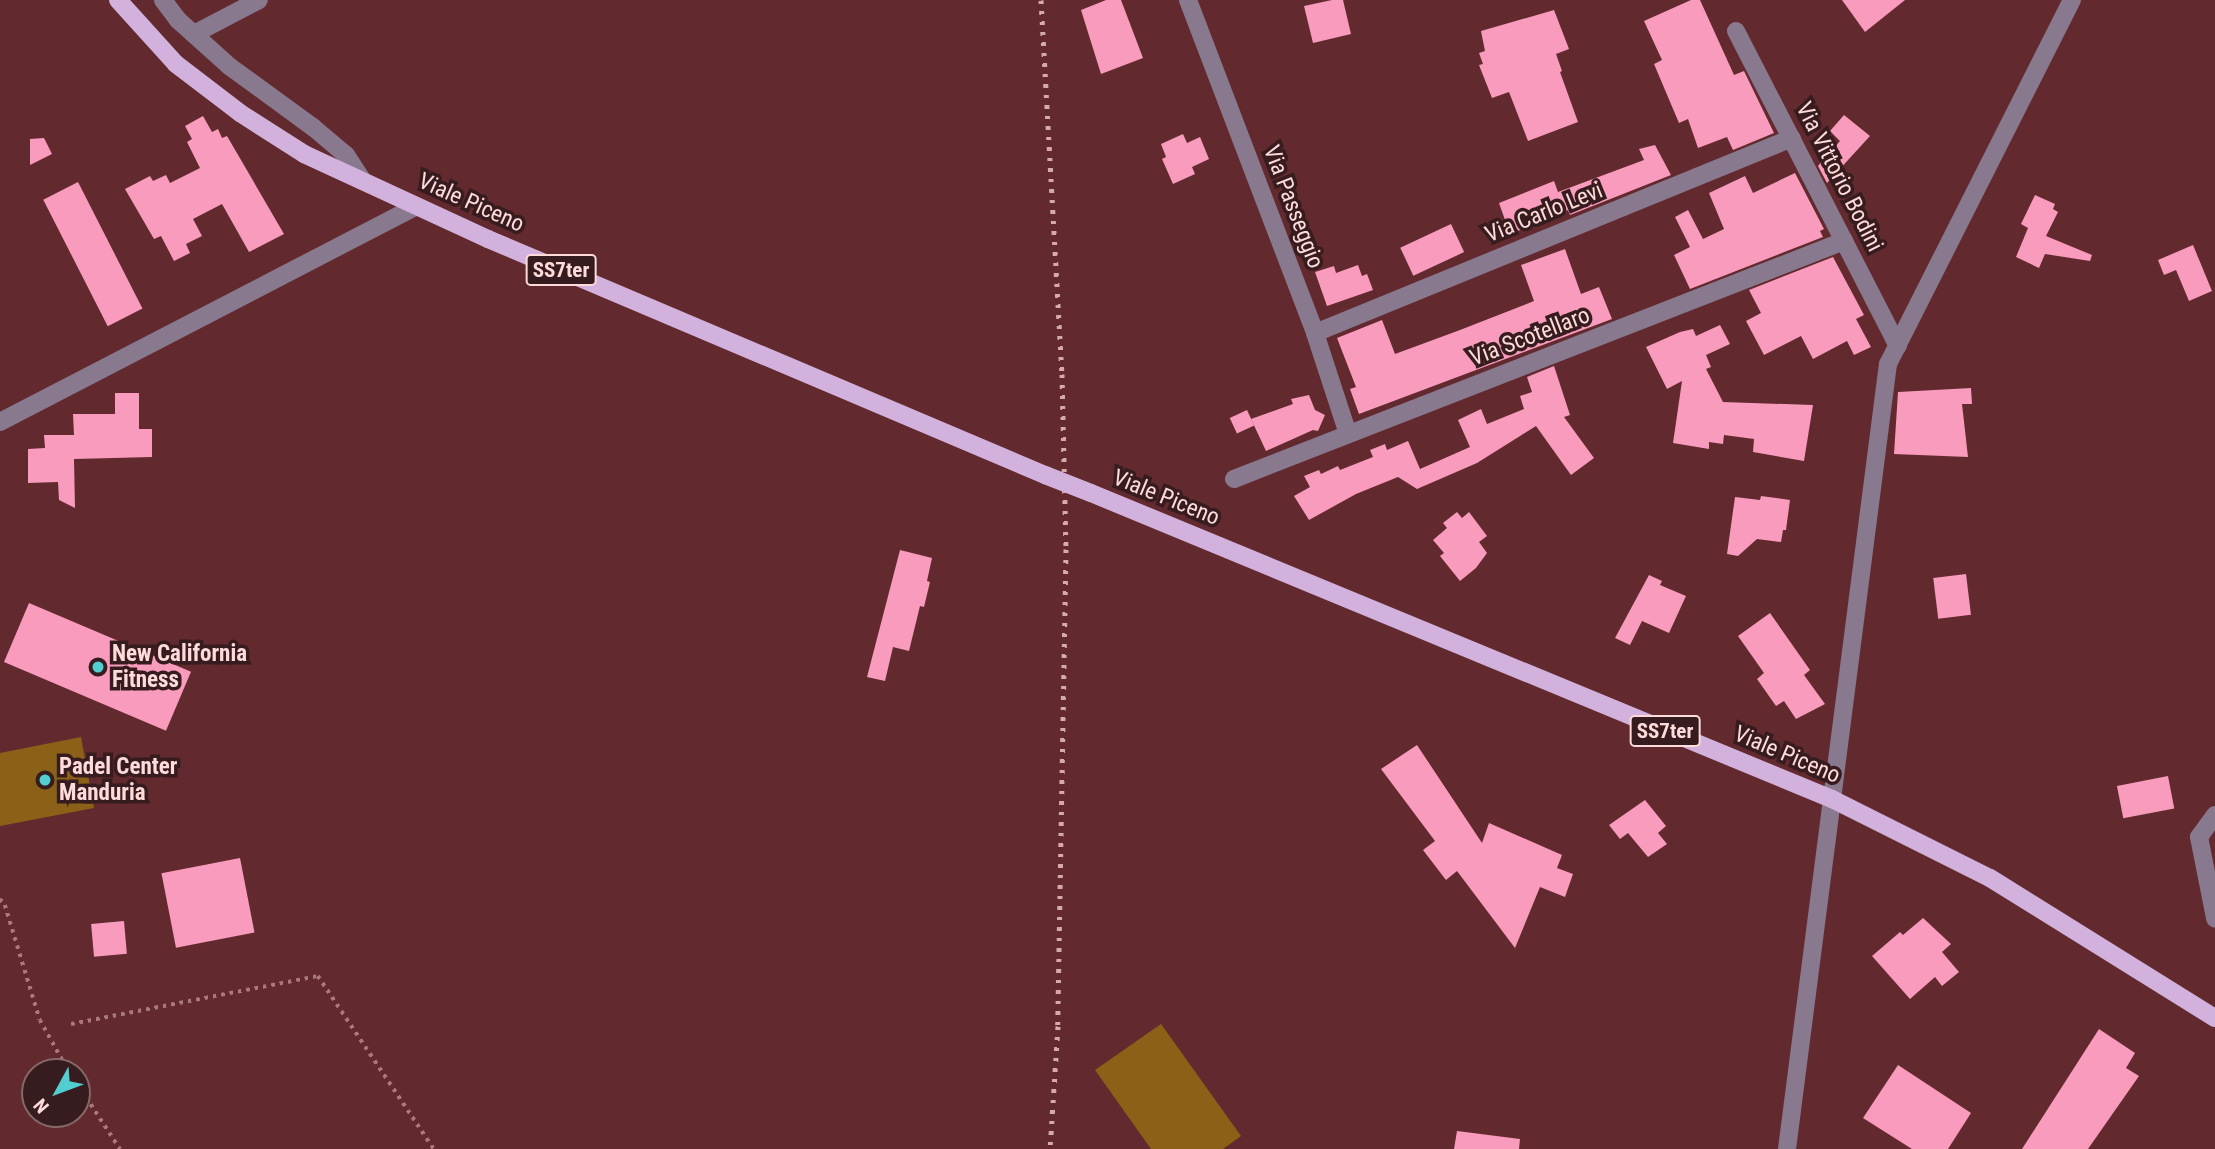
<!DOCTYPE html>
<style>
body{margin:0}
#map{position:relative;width:2215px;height:1149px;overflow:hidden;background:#622a2e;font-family:"Roboto Condensed",sans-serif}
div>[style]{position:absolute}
.green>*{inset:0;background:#8a6117}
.building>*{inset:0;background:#f99bbc;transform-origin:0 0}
.path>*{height:3.5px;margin-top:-1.75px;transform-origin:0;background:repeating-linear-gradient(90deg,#a9797b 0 3.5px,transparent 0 8.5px)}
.minor>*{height:18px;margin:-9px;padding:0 9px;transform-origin:9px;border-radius:9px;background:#89798e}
.major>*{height:18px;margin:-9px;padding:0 9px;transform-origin:9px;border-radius:9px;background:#d2b2dd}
.rail>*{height:5px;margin-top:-2.5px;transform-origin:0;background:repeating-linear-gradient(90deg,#d4aaab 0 3.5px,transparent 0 10.5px)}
.major-bridge>*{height:18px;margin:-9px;padding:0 9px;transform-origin:9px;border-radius:9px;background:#d2b2dd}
.dots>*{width:19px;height:19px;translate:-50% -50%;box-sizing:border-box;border:4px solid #361c1e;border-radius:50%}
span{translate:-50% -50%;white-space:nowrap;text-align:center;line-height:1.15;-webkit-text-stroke:7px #361c1e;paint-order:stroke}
.shield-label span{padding:2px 5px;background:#361c1e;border:2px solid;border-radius:5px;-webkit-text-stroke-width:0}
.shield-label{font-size:21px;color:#ffdada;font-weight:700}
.street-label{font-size:23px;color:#ffdada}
.poi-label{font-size:23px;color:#ffdada;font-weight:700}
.left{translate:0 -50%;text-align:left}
.north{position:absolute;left:21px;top:1058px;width:70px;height:70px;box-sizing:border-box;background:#361c1e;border:2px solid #866869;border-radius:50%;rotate:229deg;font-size:19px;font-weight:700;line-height:28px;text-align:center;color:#ffdada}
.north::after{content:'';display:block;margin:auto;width:24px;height:32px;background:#52cdd0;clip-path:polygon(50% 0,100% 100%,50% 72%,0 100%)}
</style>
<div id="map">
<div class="green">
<div style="clip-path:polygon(81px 737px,94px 808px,0 826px,0 753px)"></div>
<div style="clip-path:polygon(1161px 1024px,1241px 1136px,1223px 1149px,1151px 1149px,1095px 1070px)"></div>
</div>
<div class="building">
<div style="clip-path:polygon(1106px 0,1121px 0,1143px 58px,1101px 74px,1081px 10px)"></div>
<div style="clip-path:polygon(1332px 0,1343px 0,1351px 34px,1313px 43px,1304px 6px)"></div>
<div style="clip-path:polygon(1691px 0,1700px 0,1734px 75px,1744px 71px,1774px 133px,1733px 150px,1727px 137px,1698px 148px,1688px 119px,1679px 123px,1654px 64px,1662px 60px,1644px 21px)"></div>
<div style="clip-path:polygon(1842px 0,1905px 0,1865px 32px)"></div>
<div style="clip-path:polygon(1554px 10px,1569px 49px,1556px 54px,1562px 71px,1560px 72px,1578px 122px,1528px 141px,1509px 92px,1492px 98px,1479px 65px,1483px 64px,1479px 53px,1485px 51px,1481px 31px)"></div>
<div style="clip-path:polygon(1844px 115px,1870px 136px,1827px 183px,1818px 166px,1840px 141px,1830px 131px)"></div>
<div style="clip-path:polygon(203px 116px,212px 132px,218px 129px,222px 138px,227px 136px,284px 234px,249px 252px,222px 204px,193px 219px,202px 236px,186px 244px,190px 253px,174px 261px,161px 236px,154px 239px,125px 189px,150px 176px,153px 181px,166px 175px,170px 183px,200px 168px,187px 142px,192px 139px,185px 126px)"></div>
<div style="clip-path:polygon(1183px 134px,1187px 143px,1200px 137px,1209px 159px,1192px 167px,1195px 174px,1173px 184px,1162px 159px,1166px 157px,1161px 144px)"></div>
<div style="clip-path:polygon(44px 138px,52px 154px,30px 165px,30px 139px)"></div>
<div style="clip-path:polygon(1655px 145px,1671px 175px,1570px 215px,1568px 210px,1510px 234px,1499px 203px,1554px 181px,1558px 192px,1644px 160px,1639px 149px)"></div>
<div style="clip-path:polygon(1795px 173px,1824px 229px,1820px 231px,1823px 237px,1690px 289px,1674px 255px,1690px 247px,1675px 217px,1688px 210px,1703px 239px,1724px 229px,1709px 193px,1745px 176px,1753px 193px)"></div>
<div style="left:78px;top:182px;width:142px;height:39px;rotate:63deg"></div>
<div style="clip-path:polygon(2035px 195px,2055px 204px,2053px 209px,2058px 212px,2046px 236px,2092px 255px,2090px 261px,2045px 254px,2039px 268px,2016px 257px,2028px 228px,2021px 224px)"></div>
<div style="left:1451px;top:224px;width:31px;height:56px;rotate:65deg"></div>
<div style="clip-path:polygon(2193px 245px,2212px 291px,2189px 301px,2176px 270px,2164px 275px,2158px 260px)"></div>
<div style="clip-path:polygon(1565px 249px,1581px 294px,1599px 287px,1612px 319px,1359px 414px,1350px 389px,1356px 387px,1337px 338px,1382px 320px,1395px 354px,1460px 330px,1534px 301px,1521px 265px)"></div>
<div style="clip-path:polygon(1833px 257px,1864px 315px,1856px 319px,1871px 347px,1854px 355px,1847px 341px,1813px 359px,1801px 336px,1764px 355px,1746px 321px,1761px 313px,1749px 290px)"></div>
<div style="clip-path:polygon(1358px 265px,1362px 276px,1367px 274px,1373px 290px,1327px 306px,1315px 272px,1334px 266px,1336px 273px)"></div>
<div style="clip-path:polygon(1720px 325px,1730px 344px,1706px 355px,1711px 367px,1706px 369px,1723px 402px,1813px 405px,1804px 461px,1753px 452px,1754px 439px,1724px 435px,1723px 444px,1709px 442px,1709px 449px,1673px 443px,1682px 381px,1667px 389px,1646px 347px,1680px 332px,1693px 329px,1696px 336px)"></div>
<div style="clip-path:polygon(1554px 366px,1570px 415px,1564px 417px,1594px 458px,1571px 475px,1536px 426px,1477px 463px,1417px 489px,1398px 477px,1356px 494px,1309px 520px,1294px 496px,1310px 487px,1304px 476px,1319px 470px,1321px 474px,1338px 466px,1340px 470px,1373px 457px,1370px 450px,1385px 444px,1387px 450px,1408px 441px,1420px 469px,1470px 447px,1458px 420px,1481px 409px,1487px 424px,1524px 409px,1520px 396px,1532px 392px,1527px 377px)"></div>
<div style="clip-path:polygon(1971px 388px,1972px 404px,1962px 404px,1968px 457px,1894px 454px,1898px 392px)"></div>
<div style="clip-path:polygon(115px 393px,139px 393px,139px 429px,152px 429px,152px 457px,74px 459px,75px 508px,59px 500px,58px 482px,28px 483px,28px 449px,45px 448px,44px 435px,74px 435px,73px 414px,115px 414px)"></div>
<div style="clip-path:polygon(1309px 395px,1315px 410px,1325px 415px,1318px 431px,1313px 430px,1266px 451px,1251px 419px,1293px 404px,1291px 399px)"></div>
<div style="left:1247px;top:410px;width:17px;height:19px;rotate:65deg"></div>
<div style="clip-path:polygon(1761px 496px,1790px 500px,1786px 530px,1783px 530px,1781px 542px,1757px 539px,1738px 556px,1727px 554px,1735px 497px,1760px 500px)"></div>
<div style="clip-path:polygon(1457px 512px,1462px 518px,1469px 512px,1487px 536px,1479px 542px,1487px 553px,1476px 568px,1460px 581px,1440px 556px,1444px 553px,1433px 540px,1447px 528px,1443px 523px)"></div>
<div style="clip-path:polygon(900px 550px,932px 558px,927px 581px,930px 582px,924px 607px,920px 606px,909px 651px,893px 647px,885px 681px,867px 677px)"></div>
<div style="left:1966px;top:574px;width:41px;height:33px;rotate:83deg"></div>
<div style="clip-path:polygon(1649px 575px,1662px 581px,1660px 585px,1686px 596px,1669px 633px,1642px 621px,1630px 645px,1615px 638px)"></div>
<div style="left:29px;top:603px;width:176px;height:64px;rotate:23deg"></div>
<div style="clip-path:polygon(1770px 613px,1810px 670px,1804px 675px,1825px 704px,1796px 719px,1784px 701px,1776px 706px,1757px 679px,1764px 673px,1738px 636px)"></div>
<div style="clip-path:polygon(1417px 745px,1482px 843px,1489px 823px,1562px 855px,1557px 868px,1573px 874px,1565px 897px,1540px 887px,1515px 948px,1457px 871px,1446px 880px,1423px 850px,1435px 841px,1381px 769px)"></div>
<div style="left:2168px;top:776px;width:33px;height:52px;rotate:79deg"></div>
<div style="clip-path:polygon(1645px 800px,1666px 826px,1658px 833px,1667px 844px,1648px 857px,1628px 833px,1620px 839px,1609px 825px)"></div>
<div style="left:240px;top:858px;width:76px;height:80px;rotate:79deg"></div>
<div style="clip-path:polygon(1923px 918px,1951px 944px,1942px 952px,1959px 972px,1942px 986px,1935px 977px,1910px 999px,1872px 956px,1900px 932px,1903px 935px)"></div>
<div style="left:124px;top:921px;width:33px;height:33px;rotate:85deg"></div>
<div style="clip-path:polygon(2099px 1029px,2135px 1053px,2126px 1068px,2139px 1076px,2088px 1149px,2022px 1149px)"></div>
<div style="clip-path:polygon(1898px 1065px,1971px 1113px,1948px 1149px,1912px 1149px,1863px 1118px)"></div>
<div style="clip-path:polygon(1457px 1131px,1520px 1139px,1519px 1149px,1454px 1149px)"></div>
</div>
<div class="path">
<div style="left:0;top:899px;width:8px;rotate:50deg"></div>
<div style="left:5px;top:905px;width:120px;rotate:73.1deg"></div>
<div style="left:40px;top:1020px;width:60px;rotate:60.9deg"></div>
<div style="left:71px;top:1024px;width:252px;rotate:-11deg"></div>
<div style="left:318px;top:976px;width:208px;rotate:56.2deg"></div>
<div style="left:77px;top:1083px;width:79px;rotate:56.9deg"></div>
</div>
<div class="minor">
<div style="left:163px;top:0;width:25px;rotate:53deg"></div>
<div style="left:178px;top:20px;width:69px;rotate:42deg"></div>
<div style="left:229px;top:66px;width:105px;rotate:36.1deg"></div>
<div style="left:314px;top:128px;width:42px;rotate:40.2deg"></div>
<div style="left:346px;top:155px;width:31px;rotate:57deg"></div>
<div style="left:1188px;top:0;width:356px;rotate:69.1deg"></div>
<div style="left:1315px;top:333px;width:106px;rotate:71.9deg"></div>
<div style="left:1736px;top:31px;width:354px;rotate:62.8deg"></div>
<div style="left:194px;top:34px;width:73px;rotate:-27.6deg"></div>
<div style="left:1315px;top:333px;width:515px;rotate:-22.23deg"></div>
<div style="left:0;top:422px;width:469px;rotate:-27.4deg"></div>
<div style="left:1234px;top:479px;width:655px;rotate:-21.31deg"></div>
<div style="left:2215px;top:815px;width:27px;rotate:126deg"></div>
<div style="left:2199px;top:837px;width:83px;rotate:78.8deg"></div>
<div style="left:1787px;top:1149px;width:791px;rotate:-82.67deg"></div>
<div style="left:1888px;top:364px;width:408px;rotate:-63.2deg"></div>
</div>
<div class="major">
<div style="left:118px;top:0;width:86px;rotate:47.8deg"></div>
<div style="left:176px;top:64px;width:81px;rotate:37.4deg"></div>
<div style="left:240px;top:113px;width:76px;rotate:32.6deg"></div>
<div style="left:304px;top:154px;width:203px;rotate:24.8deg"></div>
<div style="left:488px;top:239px;width:605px;rotate:22.96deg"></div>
<div style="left:1091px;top:493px;width:802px;rotate:22.44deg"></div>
<div style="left:1832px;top:799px;width:177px;rotate:26.6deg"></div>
<div style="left:1990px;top:878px;width:265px;rotate:31.9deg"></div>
</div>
<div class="rail">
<div style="left:1041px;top:0;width:375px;rotate:86.8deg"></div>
<div style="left:1062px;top:374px;width:175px;rotate:88.7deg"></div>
<div style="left:1066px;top:549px;width:477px;rotate:91deg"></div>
<div style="left:1058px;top:1026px;width:123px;rotate:93.7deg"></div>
</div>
<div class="major-bridge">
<div style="left:1045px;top:475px;width:49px;rotate:21.4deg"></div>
</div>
<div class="dots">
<div style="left:98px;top:667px;background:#52cdd0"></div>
<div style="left:45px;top:780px;background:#52cdd0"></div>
</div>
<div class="shield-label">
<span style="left:561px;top:270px">SS7ter</span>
<span style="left:1665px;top:731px">SS7ter</span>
</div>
<div class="street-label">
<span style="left:1839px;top:177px;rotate:63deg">Via Vittorio Bodini</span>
<span style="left:471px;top:203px;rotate:24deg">Viale Piceno</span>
<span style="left:1293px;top:207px;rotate:69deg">Via Passeggio</span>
<span style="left:1544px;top:213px;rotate:-22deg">Via Carlo Levi</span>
<span style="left:1530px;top:337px;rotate:-21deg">Via Scotellaro</span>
<span style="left:1166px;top:498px;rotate:22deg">Viale Piceno</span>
<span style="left:1787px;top:755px;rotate:23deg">Viale Piceno</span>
</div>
<div class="poi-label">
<span class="left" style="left:112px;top:667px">New California<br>Fitness</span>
<span class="left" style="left:59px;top:780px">Padel Center<br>Manduria</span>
</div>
<div class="north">N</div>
</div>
